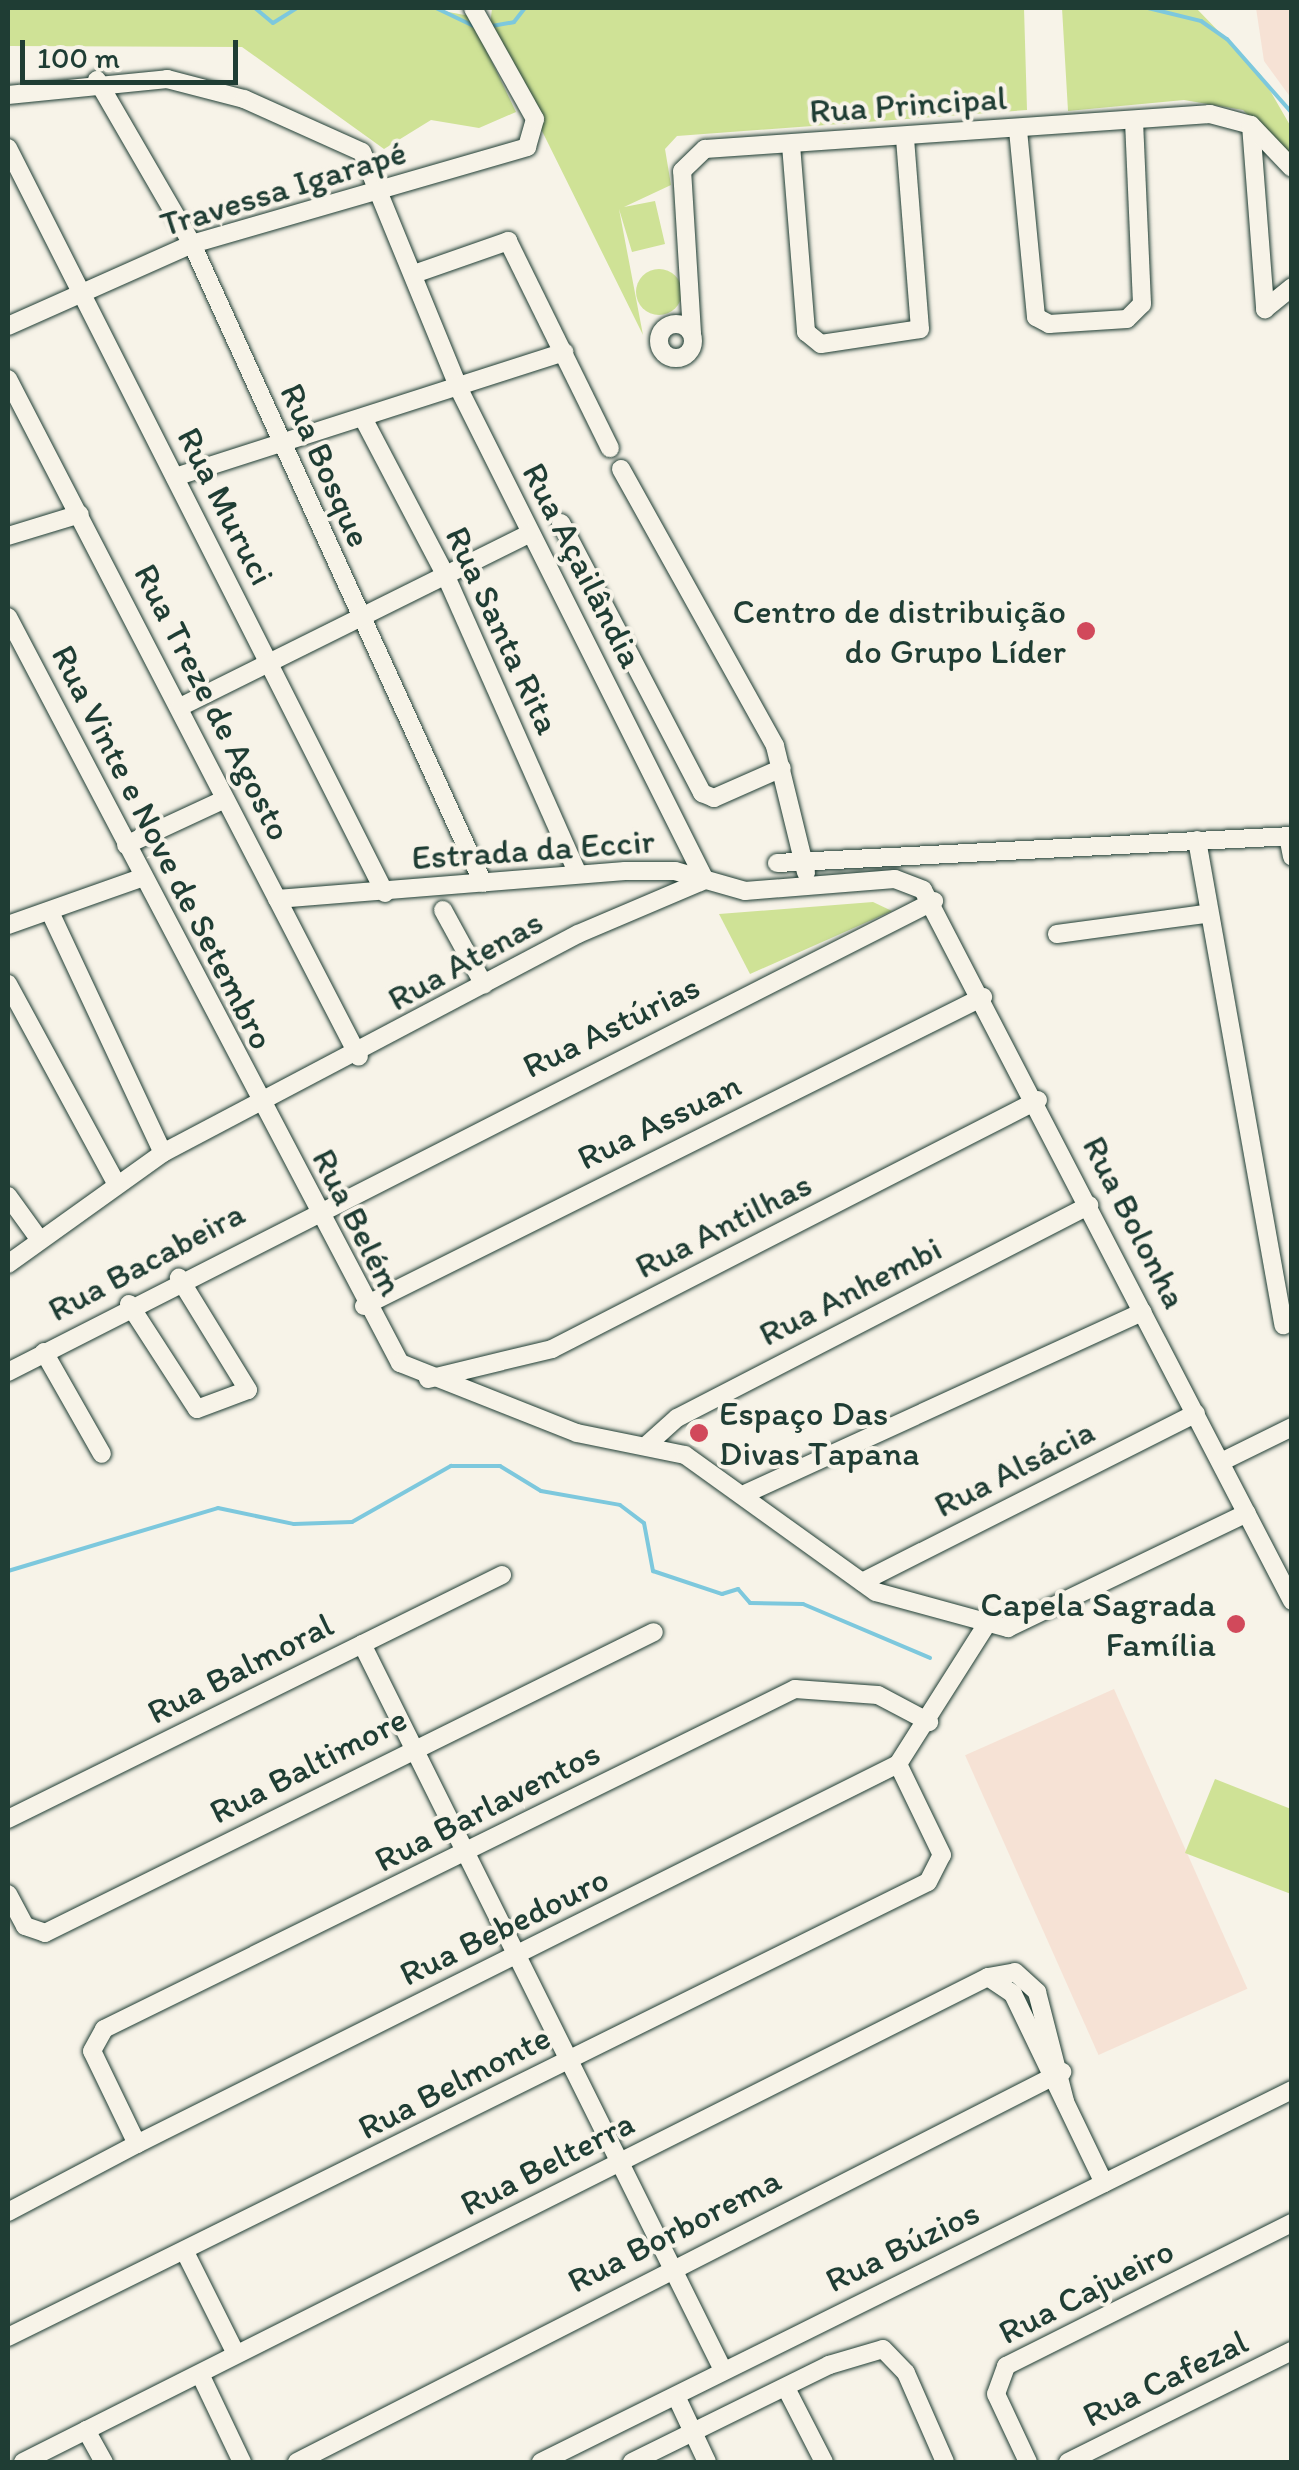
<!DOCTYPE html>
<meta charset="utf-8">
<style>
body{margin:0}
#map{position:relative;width:1299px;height:2470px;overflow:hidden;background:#f7f3e8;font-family:Itim,sans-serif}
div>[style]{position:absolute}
.built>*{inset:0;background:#f6e2d5;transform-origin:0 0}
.green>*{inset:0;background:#cfe296}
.round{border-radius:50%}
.stream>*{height:4px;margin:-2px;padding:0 2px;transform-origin:2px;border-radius:2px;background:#7dc8dd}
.roads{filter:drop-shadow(0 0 2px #1f3d34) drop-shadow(0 0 2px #1f3d34)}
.minor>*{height:18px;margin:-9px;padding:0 9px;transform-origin:9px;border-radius:9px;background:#f7f3e8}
.minor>.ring{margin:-9px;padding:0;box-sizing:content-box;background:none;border:18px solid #f7f3e8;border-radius:50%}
.dots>*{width:28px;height:28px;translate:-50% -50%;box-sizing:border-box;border:5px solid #f7f3e8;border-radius:50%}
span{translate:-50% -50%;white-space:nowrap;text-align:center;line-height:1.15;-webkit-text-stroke:8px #f7f3e8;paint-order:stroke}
.street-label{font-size:35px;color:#1f3d34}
.poi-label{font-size:35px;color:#1f3d34}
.right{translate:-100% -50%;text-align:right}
.left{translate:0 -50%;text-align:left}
.frame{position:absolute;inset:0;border:10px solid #1f3d34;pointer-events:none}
.scale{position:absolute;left:20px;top:40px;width:218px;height:45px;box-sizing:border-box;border:5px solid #1f3d34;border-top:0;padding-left:12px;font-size:30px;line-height:35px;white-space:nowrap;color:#1f3d34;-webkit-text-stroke:8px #f7f3e8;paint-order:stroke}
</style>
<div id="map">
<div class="built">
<div style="clip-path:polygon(1256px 8px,1291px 8px,1291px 98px,1264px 61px)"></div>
<div style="left:1114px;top:1689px;width:328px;height:163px;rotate:66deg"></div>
</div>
<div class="green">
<div style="clip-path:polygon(8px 8px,427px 8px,470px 16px,516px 112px,479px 128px,431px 120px,384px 149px,242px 47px,8px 46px)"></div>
<div style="clip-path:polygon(492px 8px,1024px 8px,1027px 110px,677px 136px,665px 149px,671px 185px,624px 207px,655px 201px,665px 244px,632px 252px,619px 209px,643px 335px,490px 26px)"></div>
<div style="clip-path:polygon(1062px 8px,1196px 8px,1261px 75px,1291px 127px,1291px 159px,1243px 110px,1184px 100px,1068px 111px)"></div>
<div class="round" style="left:636px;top:269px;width:46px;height:46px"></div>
<div style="clip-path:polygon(873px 902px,892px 911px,750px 974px,719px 914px)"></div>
<div style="clip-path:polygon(1215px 1779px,1291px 1809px,1291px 1894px,1185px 1853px)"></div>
</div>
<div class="stream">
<div style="left:255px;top:8px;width:23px;rotate:40deg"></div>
<div style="left:273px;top:23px;width:28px;rotate:-32deg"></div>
<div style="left:436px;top:8px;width:47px;rotate:25.5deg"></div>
<div style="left:653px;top:8px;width:26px"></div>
<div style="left:1148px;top:8px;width:55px;rotate:13.8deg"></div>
<div style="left:1201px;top:21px;width:32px;rotate:35deg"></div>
<div style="left:1227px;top:39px;width:98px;rotate:48.7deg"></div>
<div style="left:492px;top:26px;width:22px;rotate:-10deg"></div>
<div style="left:514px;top:22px;width:18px;rotate:-52deg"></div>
<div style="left:8px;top:1571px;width:219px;rotate:-16.7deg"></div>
<div style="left:218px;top:1508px;width:78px;rotate:11.9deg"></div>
<div style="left:294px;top:1524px;width:58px;rotate:-2deg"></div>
<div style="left:352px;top:1522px;width:114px;rotate:-29.5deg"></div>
<div style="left:451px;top:1466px;width:49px"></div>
<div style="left:500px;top:1466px;width:48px;rotate:31.4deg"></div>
<div style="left:541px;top:1491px;width:80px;rotate:10deg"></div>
<div style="left:620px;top:1505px;width:30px;rotate:37deg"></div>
<div style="left:644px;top:1523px;width:49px;rotate:79.4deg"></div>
<div style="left:653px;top:1571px;width:73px;rotate:18.4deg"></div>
<div style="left:722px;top:1594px;width:17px;rotate:-17deg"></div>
<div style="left:738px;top:1589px;width:18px;rotate:49deg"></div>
<div style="left:750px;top:1603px;width:53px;rotate:1.1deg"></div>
<div style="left:803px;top:1604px;width:138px;rotate:23deg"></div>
</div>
<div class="roads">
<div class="minor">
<div style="left:97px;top:80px;width:190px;rotate:59.9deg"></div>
<div style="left:192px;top:244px;width:702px;rotate:65.52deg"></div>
<div style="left:8px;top:95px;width:160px;rotate:-5.7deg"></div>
<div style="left:167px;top:79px;width:80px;rotate:14.6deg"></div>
<div style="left:244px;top:99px;width:129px;rotate:24.2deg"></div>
<div style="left:362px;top:152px;width:256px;rotate:67.7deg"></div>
<div style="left:459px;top:389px;width:549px;rotate:63.39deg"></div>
<div style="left:705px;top:880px;width:138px;rotate:157deg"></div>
<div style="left:578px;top:934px;width:469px;rotate:152.2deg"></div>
<div style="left:163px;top:1153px;width:191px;rotate:144.4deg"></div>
<div style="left:1251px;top:125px;width:185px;rotate:85.6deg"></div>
<div style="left:1265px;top:309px;width:35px;rotate:-39deg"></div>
<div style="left:1018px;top:130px;width:188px;rotate:84.5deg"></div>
<div style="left:1036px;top:317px;width:15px;rotate:28deg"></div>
<div style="left:1049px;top:324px;width:78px;rotate:-3.7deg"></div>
<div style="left:1127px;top:319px;width:21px;rotate:-45deg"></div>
<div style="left:1142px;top:304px;width:183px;rotate:-92.5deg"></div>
<div style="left:791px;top:145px;width:188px;rotate:85.4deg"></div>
<div style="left:806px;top:332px;width:19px;rotate:39deg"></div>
<div style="left:821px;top:344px;width:100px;rotate:-8.6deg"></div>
<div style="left:920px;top:329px;width:192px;rotate:-94.5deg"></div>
<div style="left:8px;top:148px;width:835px;rotate:63.16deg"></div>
<div style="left:414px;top:274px;width:100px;rotate:-19.3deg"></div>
<div style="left:508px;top:241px;width:231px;rotate:63.8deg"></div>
<div class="ring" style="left:659px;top:324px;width:16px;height:16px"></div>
<div style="left:8px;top:326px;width:201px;rotate:-24deg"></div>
<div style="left:192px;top:244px;width:349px;rotate:-16.1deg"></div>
<div style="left:527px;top:147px;width:29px;rotate:-74deg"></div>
<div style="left:535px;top:119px;width:127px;rotate:-119.2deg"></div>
<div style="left:692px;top:333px;width:162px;rotate:-93.5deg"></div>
<div style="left:682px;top:171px;width:32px;rotate:-44deg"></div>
<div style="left:705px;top:149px;width:506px;rotate:-3.96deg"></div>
<div style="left:1210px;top:114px;width:42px;rotate:15deg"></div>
<div style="left:1251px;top:125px;width:59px;rotate:46.4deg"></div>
<div style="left:8px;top:379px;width:763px;rotate:62.63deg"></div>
<div style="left:363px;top:418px;width:176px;rotate:62.3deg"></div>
<div style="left:445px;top:574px;width:326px;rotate:66.1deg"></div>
<div style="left:621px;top:469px;width:317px;rotate:60.9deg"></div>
<div style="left:775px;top:746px;width:130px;rotate:76.2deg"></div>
<div style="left:175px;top:477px;width:409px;rotate:-17.8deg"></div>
<div style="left:561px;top:523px;width:305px;rotate:62.4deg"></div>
<div style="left:702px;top:793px;width:13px;rotate:23deg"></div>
<div style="left:714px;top:798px;width:74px;rotate:-23.8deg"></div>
<div style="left:8px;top:536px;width:75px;rotate:-17deg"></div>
<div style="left:8px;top:617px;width:843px;rotate:62.28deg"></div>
<div style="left:400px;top:1363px;width:190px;rotate:21.6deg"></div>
<div style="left:577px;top:1433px;width:110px;rotate:11.5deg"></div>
<div style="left:685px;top:1455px;width:235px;rotate:35.7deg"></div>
<div style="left:876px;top:1592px;width:137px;rotate:15.3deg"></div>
<div style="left:1008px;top:1628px;width:265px;rotate:-25.7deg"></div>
<div style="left:180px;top:707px;width:390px;rotate:-26.4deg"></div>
<div style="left:1288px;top:836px;width:21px;rotate:79deg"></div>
<div style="left:1197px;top:840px;width:493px;rotate:79.9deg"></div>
<div style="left:126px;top:845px;width:109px;rotate:-24.9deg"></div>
<div style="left:777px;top:863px;width:516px;rotate:-3deg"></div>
<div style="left:277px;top:899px;width:349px;rotate:-4.6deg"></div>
<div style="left:625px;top:871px;width:50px"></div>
<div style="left:675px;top:871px;width:73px;rotate:15.9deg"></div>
<div style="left:745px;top:891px;width:150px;rotate:-4.6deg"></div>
<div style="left:895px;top:879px;width:30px;rotate:21deg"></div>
<div style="left:923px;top:890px;width:801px;rotate:62.57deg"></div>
<div style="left:443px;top:910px;width:85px;rotate:61.3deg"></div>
<div style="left:50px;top:912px;width:266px;rotate:64.9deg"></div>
<div style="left:8px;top:925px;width:141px;rotate:-19.5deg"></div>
<div style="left:1057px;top:934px;width:149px;rotate:-7.7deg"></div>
<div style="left:8px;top:984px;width:224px;rotate:61.5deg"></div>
<div style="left:8px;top:1196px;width:49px;rotate:54.1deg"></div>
<div style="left:129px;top:1304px;width:125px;rotate:57.1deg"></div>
<div style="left:197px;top:1409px;width:54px;rotate:-20.4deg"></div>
<div style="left:248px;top:1390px;width:132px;rotate:-121.6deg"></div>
<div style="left:364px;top:1306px;width:692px;rotate:-26.53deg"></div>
<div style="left:44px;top:1352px;width:117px;rotate:60.4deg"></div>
<div style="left:8px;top:1372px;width:1039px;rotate:-26.96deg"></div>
<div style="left:428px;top:1379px;width:128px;rotate:-13.6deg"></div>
<div style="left:552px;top:1349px;width:546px;rotate:-27.13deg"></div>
<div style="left:648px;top:1444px;width:39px;rotate:-42deg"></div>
<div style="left:677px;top:1418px;width:464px;rotate:-27.3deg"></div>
<div style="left:1221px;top:1462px;width:79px;rotate:-26.2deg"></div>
<div style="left:747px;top:1493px;width:435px;rotate:-24.6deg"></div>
<div style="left:862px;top:1582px;width:374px;rotate:-26.8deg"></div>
<div style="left:362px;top:1644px;width:811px;rotate:63.56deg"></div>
<div style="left:898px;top:1764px;width:851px;rotate:153.47deg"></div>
<div style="left:137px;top:2144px;width:103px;rotate:-115.8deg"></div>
<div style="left:92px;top:2051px;width:25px;rotate:-61deg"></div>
<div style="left:104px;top:2029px;width:770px;rotate:-26.2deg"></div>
<div style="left:795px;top:1689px;width:83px;rotate:4.1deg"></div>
<div style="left:878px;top:1695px;width:58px;rotate:27.9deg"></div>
<div style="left:8px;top:1819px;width:551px;rotate:-26.29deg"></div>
<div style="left:8px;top:1894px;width:36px;rotate:62deg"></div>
<div style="left:25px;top:1926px;width:21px;rotate:19deg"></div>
<div style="left:45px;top:1933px;width:679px;rotate:-26.3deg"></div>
<div style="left:988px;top:1977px;width:30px;rotate:34deg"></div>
<div style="left:1013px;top:1994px;width:210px;rotate:64.3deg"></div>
<div style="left:8px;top:2212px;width:146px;rotate:-27.8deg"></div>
<div style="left:185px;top:2252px;width:114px;rotate:63.4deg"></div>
<div style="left:8px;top:2337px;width:1026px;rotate:-26.32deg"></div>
<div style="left:928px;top:1882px;width:30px;rotate:-63deg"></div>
<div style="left:942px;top:1855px;width:101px;rotate:-115.8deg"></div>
<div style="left:898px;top:1764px;width:166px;rotate:-57.6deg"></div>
<div style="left:200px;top:2374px;width:98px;rotate:64.5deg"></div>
<div style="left:787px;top:2390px;width:81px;rotate:62.8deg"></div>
<div style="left:676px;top:2396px;width:73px;rotate:64.8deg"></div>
<div style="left:86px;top:2430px;width:37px;rotate:61deg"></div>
<div style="left:23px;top:2462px;width:1080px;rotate:-26.68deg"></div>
<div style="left:988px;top:1977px;width:27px;rotate:-10deg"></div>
<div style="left:1015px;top:1972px;width:30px;rotate:42deg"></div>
<div style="left:1037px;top:1992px;width:113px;rotate:75.6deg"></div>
<div style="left:297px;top:2462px;width:859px;rotate:-27.01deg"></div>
<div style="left:541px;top:2462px;width:838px;rotate:-26.35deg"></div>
<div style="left:632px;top:2462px;width:220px;rotate:-26.2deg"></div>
<div style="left:829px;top:2365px;width:56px;rotate:-16.5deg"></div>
<div style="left:883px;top:2349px;width:33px;rotate:46deg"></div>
<div style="left:906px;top:2373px;width:97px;rotate:66.3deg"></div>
<div style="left:1028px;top:2462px;width:75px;rotate:-115.2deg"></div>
<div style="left:996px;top:2394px;width:30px;rotate:-70deg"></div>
<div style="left:1006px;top:2366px;width:320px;rotate:-26.6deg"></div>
<div style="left:1068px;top:2462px;width:250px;rotate:-26.4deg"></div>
</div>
</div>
<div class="dots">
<div style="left:1086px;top:631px;background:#d1495b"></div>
<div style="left:699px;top:1433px;background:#d1495b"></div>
<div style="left:1236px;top:1624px;background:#d1495b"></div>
</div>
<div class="street-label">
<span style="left:908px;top:104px;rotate:-4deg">Rua Principal</span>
<span style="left:283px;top:188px;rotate:-17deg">Travessa Igarapé</span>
<span style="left:326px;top:465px;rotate:66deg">Rua Bosque</span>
<span style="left:226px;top:506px;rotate:63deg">Rua Muruci</span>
<span style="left:583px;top:565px;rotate:63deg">Rua Açailândia</span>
<span style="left:503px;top:630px;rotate:65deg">Rua Santa Rita</span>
<span style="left:213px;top:702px;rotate:63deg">Rua Treze de Agosto</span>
<span style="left:163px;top:847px;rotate:63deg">Rua Vinte e Nove de Setembro</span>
<span style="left:533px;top:849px;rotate:-4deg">Estrada da Eccir</span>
<span style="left:465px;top:960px;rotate:-29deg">Rua Atenas</span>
<span style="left:611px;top:1026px;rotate:-26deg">Rua Astúrias</span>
<span style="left:659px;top:1121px;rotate:-26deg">Rua Assuan</span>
<span style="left:358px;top:1222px;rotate:63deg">Rua Belém</span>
<span style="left:1135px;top:1222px;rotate:63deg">Rua Bolonha</span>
<span style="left:723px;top:1225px;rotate:-27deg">Rua Antilhas</span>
<span style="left:146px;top:1261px;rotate:-28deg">Rua Bacabeira</span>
<span style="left:850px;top:1291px;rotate:-27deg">Rua Anhembi</span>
<span style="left:1014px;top:1468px;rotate:-27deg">Rua Alsácia</span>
<span style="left:240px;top:1668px;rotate:-27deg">Rua Balmoral</span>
<span style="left:308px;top:1765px;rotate:-27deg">Rua Baltimore</span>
<span style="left:487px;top:1806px;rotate:-27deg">Rua Barlaventos</span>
<span style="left:504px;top:1926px;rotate:-26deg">Rua Bebedouro</span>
<span style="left:454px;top:2082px;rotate:-27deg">Rua Belmonte</span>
<span style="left:547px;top:2163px;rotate:-27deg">Rua Belterra</span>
<span style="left:674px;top:2230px;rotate:-27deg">Rua Borborema</span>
<span style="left:902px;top:2246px;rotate:-26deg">Rua Búzios</span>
<span style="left:1086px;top:2291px;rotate:-27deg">Rua Cajueiro</span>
<span style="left:1165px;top:2378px;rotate:-26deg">Rua Cafezal</span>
</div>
<div class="poi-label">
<span class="right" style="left:1066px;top:631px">Centro de distribuição<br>do Grupo Líder</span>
<span class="left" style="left:719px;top:1433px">Espaço Das<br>Divas Tapana</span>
<span class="right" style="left:1216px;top:1624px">Capela Sagrada<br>Família</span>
</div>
<div class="frame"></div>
<div class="scale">100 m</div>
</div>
